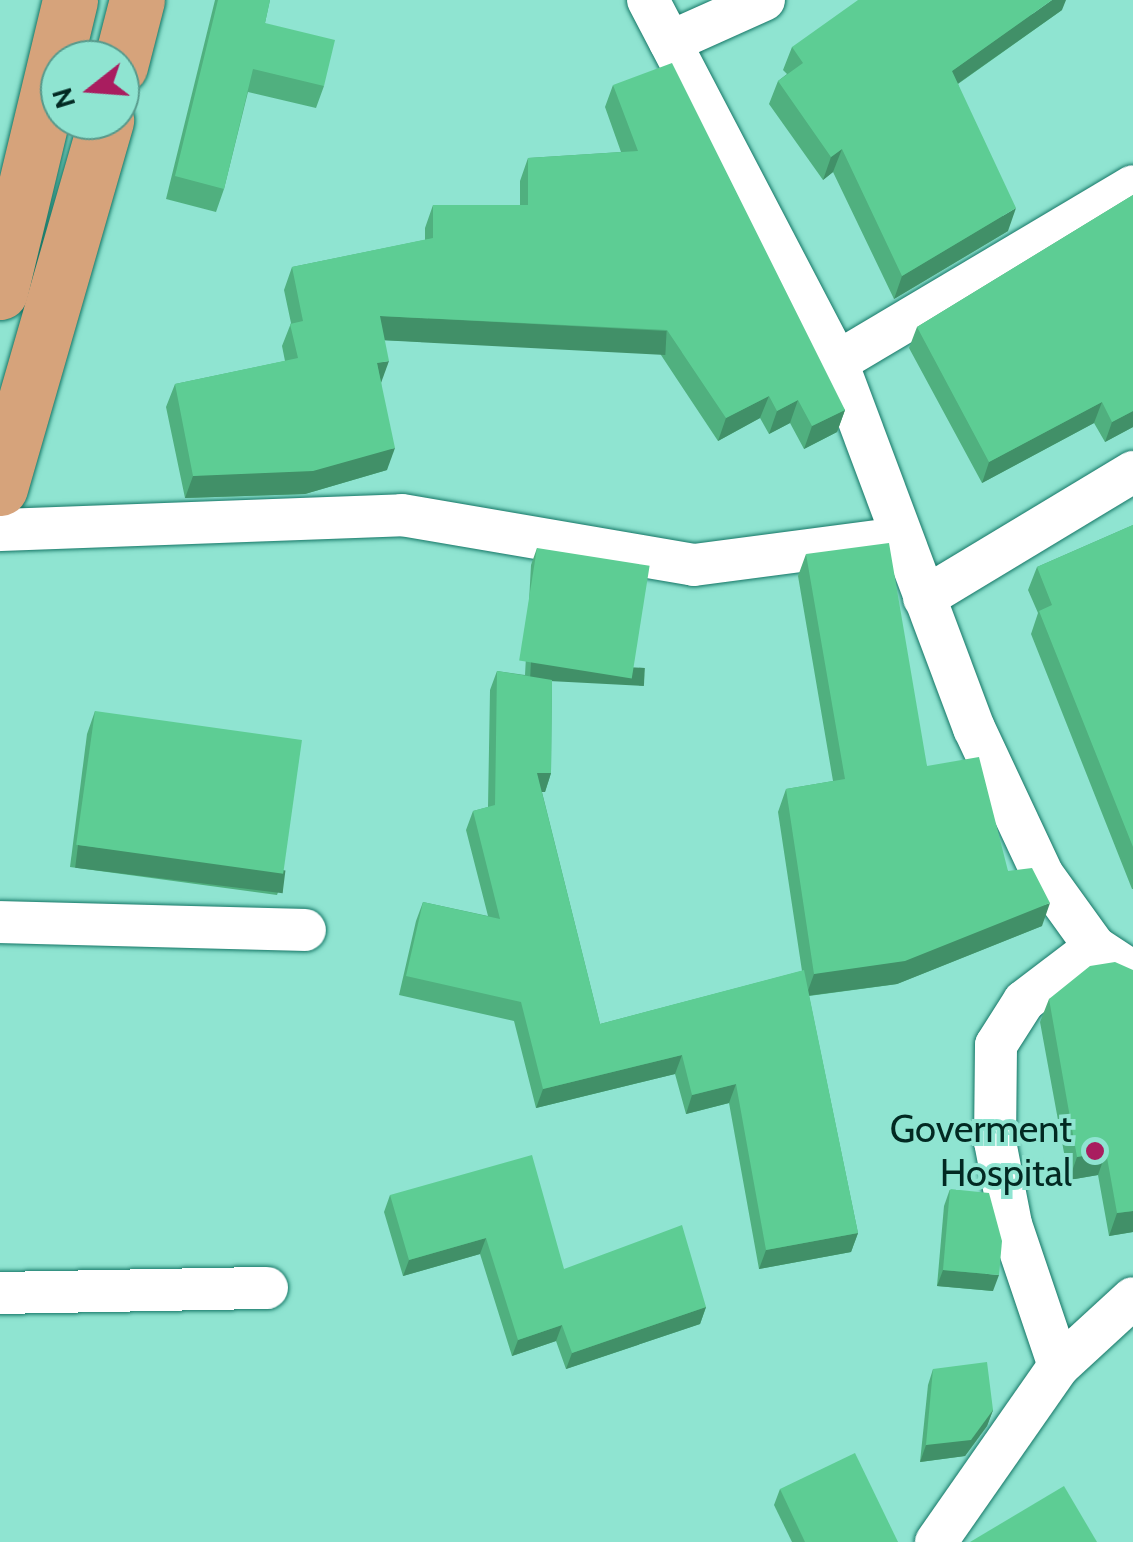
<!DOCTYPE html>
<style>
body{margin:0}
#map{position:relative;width:1133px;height:1542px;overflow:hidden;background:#8fe4d1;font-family:Cabin,sans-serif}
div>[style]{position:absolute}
.roads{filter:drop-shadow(0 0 2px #157666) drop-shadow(0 0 2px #157666)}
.minor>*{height:42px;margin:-21px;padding:0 21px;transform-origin:21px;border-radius:21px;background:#fff}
.trunk>*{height:55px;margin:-27.5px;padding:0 27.5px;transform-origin:27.5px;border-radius:27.5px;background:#d6a37b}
.wall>*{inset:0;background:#50b07f}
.shaded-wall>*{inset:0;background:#419068;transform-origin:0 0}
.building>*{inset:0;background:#5dcd94;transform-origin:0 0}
.dots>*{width:28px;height:28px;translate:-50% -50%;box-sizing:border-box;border:5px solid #8fe4d1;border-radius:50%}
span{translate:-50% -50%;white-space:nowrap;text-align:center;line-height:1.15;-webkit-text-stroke:8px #8fe4d1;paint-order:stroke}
.poi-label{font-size:38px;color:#022922}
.right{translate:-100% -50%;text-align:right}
.north{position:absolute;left:40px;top:40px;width:100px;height:100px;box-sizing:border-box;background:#8fe4d1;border:2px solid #57998b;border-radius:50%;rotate:253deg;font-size:28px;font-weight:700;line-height:40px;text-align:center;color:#022922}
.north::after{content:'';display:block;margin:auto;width:35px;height:45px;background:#a91d5f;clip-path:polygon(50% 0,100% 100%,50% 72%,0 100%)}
</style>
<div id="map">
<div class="roads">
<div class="minor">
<div style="left:648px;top:0;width:408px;rotate:62.4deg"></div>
<div style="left:837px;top:362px;width:391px;rotate:69.5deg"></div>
<div style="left:974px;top:728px;width:162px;rotate:64.9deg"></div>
<div style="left:1043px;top:875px;width:89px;rotate:54.2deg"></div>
<div style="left:1095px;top:947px;width:45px;rotate:33.3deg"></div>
<div style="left:670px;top:42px;width:103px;rotate:-24.1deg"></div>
<div style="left:837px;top:362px;width:344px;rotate:-30.7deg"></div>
<div style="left:0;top:530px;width:402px;rotate:-2.1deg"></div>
<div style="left:402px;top:515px;width:296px;rotate:9.7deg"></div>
<div style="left:694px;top:565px;width:207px;rotate:-7.5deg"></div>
<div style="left:924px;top:598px;width:244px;rotate:-31.1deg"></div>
<div style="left:0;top:922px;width:305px;rotate:1.5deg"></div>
<div style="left:0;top:1293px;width:267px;rotate:-1.1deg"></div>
<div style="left:1059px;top:1366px;width:150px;rotate:-108.7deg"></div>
<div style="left:1011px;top:1224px;width:84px;rotate:-101deg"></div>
<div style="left:995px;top:1142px;width:97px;rotate:-89.4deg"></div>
<div style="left:996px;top:1045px;width:52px;rotate:-57.5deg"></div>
<div style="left:1024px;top:1001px;width:89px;rotate:-37.3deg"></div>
<div style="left:936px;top:1542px;width:215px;rotate:-55.1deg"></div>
<div style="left:1059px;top:1366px;width:100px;rotate:-42.6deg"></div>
</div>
<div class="trunk">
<div style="left:120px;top:66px;width:68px;rotate:-75.6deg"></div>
<div style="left:0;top:292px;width:300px;rotate:-76.5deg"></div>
<div style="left:0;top:488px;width:383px;rotate:-73.9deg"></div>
</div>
</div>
<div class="wall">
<div style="clip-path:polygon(215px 0,270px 0,265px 23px,324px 86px,316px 108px,248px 92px,224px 189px,216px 212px,166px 199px)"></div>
<div style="clip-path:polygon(1062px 10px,958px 84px,1008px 231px,894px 299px,833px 172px,823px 180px,769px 104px,778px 81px,787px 74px,783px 70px,792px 47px)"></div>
<div style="clip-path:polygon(613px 85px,845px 410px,837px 432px,804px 449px,790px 423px,769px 434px,760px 418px,718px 441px,659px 352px,384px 340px,381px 382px,387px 470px,305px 494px,185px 498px,166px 407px,175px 384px,285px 361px,282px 346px,291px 323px,284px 290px,292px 267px,425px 240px,425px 228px,433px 205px,520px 205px,520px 181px,528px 158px,621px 152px,605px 107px)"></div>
<div style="clip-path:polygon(1133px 195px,1133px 427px,1105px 442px,1094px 423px,982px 483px,909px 348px,917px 327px)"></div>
<div style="clip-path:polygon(1133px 525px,1133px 889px,1132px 889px,1031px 634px,1038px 613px,1028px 590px,1037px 567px)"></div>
<div style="clip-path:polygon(537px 548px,639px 684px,552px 680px,551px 773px,545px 792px,542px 792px,600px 1024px,802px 971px,778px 812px,786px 789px,833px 781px,798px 576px,806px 554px,927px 766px,1008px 871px,1042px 926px,897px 984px,809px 996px,858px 1233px,851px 1252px,759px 1269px,729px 1103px,686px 1114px,675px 1074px,536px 1108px,514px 1021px,399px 995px,416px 921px,423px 902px,488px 916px,466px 830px,473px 811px,488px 807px,490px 690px,497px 671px,525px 675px,531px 565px)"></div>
<div style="clip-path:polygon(95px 711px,285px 872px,277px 895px,70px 867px,87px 734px)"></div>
<div style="clip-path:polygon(1133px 970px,1133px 1232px,1109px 1236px,1098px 1175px,1069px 1180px,1040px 1022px,1049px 999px)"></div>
<div style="clip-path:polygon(950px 1189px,993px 1291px,937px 1286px,944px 1206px)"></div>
<div style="clip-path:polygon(390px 1195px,564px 1269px,706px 1307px,700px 1324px,566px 1369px,556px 1341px,512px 1356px,480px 1254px,403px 1276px,384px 1212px)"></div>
<div style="clip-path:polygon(933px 1369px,993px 1410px,987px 1426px,965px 1456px,920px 1462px,928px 1385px)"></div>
<div style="clip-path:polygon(780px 1489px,898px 1542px,792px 1542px,774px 1505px)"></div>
</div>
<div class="shaded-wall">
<div style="clip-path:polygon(1052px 0,1066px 0,1062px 10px,943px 94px,952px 71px)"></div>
<div style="clip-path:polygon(842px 149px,833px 172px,823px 180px,831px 157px)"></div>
<div style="clip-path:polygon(1016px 208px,1008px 231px,894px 299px,902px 276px)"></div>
<div style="left:380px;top:316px;width:287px;height:24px;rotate:3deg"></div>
<div style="clip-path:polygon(389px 361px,381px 383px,377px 363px)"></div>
<div style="clip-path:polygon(769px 396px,760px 418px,718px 441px,726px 418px)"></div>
<div style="clip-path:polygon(798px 400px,790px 423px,769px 434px,777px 411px)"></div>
<div style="clip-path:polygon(1102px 402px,1094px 423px,982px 483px,989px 462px)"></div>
<div style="clip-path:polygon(845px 410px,837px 432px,804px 449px,812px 426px)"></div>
<div style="clip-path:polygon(1133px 411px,1133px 427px,1105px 442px,1112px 422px)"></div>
<div style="clip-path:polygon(395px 448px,387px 470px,305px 494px,185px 498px,193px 476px)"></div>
<div style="left:531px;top:662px;width:114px;height:18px;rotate:3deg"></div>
<div style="clip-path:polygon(537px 773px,551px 773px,545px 792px,530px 792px)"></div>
<div style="left:78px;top:845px;width:209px;height:23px;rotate:7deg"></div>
<div style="clip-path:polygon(1050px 903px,1042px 926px,897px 984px,806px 996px,814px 974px)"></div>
<div style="clip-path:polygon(682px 1055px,675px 1074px,536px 1108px,543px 1089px)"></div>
<div style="clip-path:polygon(736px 1084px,729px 1103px,686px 1114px,692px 1095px)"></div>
<div style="clip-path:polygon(1106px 1152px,1098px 1175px,1069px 1180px,1077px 1157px)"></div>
<div style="clip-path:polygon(1133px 1211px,1133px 1232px,1109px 1236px,1117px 1213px)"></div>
<div style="clip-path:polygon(858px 1233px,851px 1252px,759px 1269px,766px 1250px)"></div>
<div style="clip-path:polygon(486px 1238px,480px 1254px,403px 1276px,409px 1260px)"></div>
<div style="clip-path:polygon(943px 1270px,999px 1275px,993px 1291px,937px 1286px)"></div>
<div style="clip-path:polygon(706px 1307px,700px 1324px,566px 1369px,572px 1353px)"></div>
<div style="clip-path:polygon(562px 1325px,556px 1341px,512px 1356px,518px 1340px)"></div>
<div style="clip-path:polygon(993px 1410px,987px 1426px,965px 1456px,920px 1462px,926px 1445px)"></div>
</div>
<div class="building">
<div style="clip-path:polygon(218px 0,270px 0,265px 23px,335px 40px,324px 86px,253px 69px,224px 189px,175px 176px)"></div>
<div style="clip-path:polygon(858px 0,1052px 0,952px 71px,1016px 208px,902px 276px,842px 149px,831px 157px,778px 81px,803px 63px,792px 47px)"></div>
<div style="clip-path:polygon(672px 63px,845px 410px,812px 426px,798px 400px,777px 411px,769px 396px,726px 418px,667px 330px,380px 316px,389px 361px,377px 363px,395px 448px,313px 471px,193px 476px,175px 384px,298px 358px,290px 324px,303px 321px,292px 267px,433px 238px,433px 205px,528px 205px,528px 158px,638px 151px,613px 85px)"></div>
<div style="clip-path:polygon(1133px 195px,1133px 411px,1112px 422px,1102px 402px,989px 462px,917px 327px)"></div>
<div style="clip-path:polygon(1133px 525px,1133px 847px,1039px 611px,1052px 605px,1037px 567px)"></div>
<div style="clip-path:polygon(889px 543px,927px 766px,979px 757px,1008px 871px,1032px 868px,1050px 903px,905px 961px,814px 974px,786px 789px,845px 779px,806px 554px)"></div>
<div style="left:537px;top:548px;width:114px;height:114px;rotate:9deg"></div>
<div style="clip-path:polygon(497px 671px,552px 680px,551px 773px,537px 773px,600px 1024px,804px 970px,858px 1233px,766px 1250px,736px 1084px,692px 1095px,682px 1055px,543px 1089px,521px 1002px,406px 976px,423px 902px,500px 919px,473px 811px,495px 805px)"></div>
<div style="left:95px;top:711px;width:209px;height:135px;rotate:8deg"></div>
<div style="clip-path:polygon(1115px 962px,1133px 970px,1133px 1211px,1117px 1213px,1106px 1152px,1077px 1157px,1049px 999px,1090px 966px)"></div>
<div style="clip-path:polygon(532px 1155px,564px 1269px,682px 1225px,706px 1307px,572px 1353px,562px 1325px,518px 1340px,486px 1238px,409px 1260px,390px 1195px)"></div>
<div style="clip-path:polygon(950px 1189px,989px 1193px,1002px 1241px,999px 1275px,943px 1270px)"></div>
<div style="clip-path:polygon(987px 1362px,993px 1410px,971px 1440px,926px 1445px,933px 1369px)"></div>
<div style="clip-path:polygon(855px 1453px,898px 1542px,805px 1542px,780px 1489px)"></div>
<div style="clip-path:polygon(1064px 1486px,1097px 1542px,970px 1542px)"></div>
</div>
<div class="dots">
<div style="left:1095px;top:1151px;background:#a91d5f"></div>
</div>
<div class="poi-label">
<span class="right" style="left:1072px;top:1151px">Goverment<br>Hospital</span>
</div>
<div class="north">N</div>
</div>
